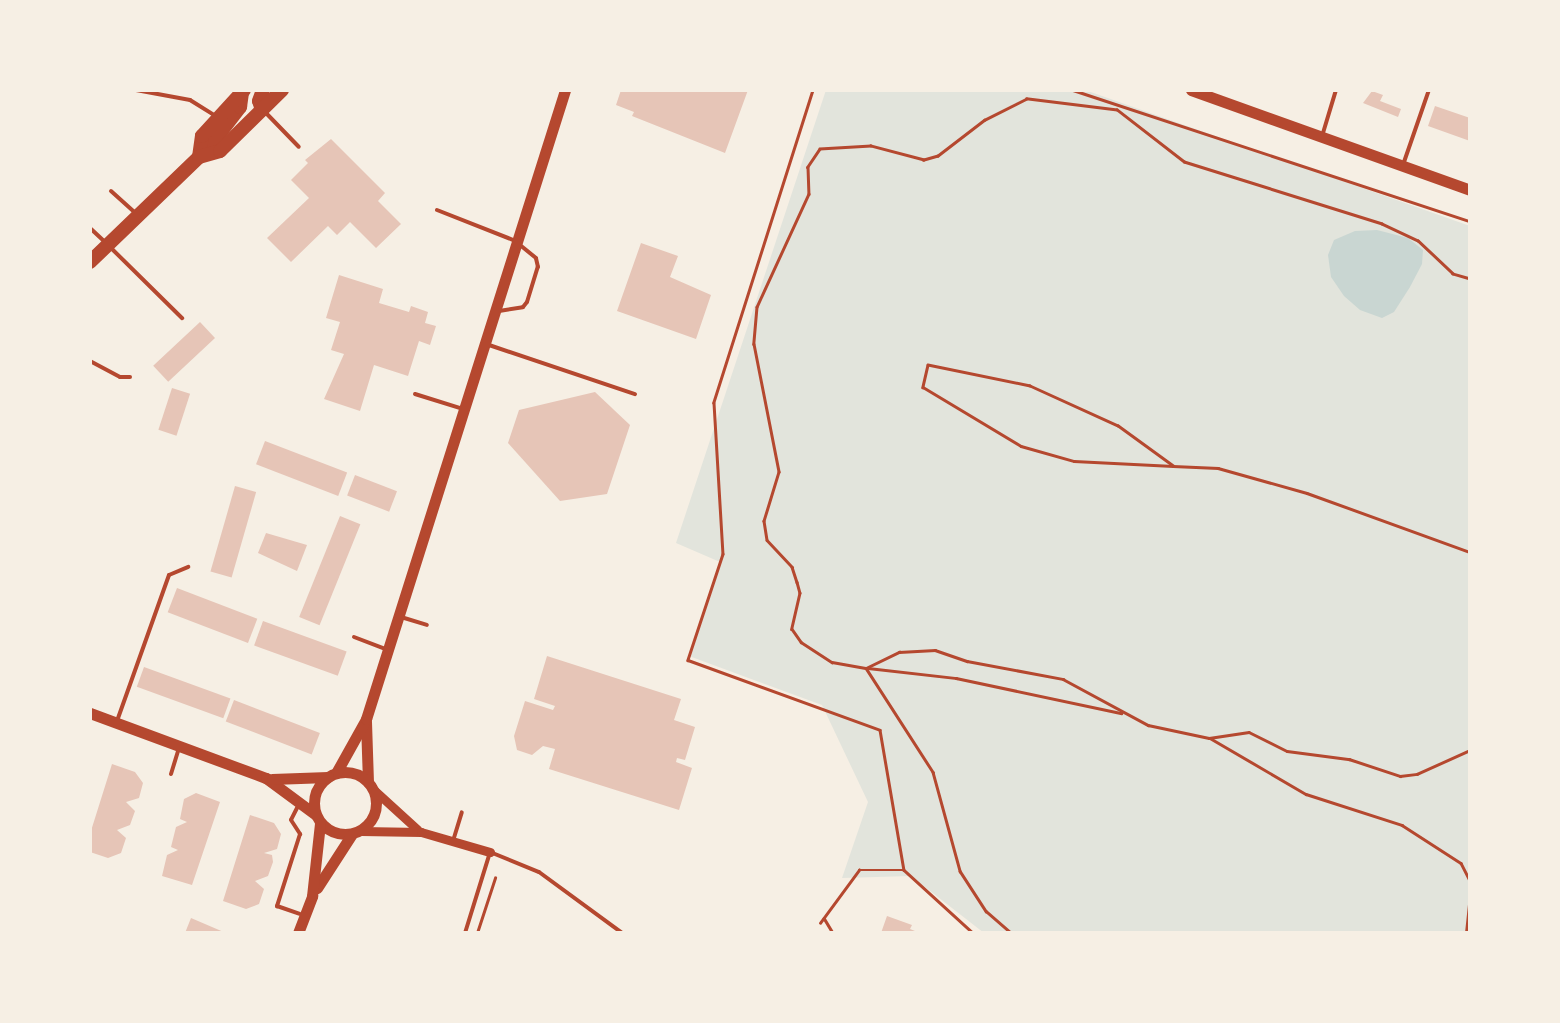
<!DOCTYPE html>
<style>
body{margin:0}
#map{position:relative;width:1560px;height:1023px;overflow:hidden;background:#f6efe4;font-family:"Golos Text",sans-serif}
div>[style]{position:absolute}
.green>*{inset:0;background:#e2e4dc}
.water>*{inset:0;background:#c9d6d2}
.building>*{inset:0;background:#e6c5b7;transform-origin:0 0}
.path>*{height:2.5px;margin:-1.25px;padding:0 1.25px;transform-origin:1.25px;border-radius:1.25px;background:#b5482f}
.service>*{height:4px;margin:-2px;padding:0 2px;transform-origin:2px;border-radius:2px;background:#b5482f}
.minor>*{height:9px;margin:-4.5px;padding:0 4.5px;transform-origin:4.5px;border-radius:4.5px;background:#b5482f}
.tertiary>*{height:11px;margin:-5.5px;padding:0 5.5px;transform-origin:5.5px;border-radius:5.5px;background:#b5482f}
.tertiary>.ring{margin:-5.5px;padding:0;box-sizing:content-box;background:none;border:11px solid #b5482f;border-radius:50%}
.primary>*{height:14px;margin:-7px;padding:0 7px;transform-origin:7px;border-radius:7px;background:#b5482f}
.trunk>*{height:14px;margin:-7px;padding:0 7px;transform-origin:7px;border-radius:7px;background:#b5482f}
span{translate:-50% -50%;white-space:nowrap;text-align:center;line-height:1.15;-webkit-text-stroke:10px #f6efe4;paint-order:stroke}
.frame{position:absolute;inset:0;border:92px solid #f6efe4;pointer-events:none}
</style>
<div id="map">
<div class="green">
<div style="clip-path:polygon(826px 90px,1085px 90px,1470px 226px,1470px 933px,984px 933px,911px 876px,842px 878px,868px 802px,822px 705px,689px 656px,720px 562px,676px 543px)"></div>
</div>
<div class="water">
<div style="clip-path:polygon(1377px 230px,1408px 238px,1423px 250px,1422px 264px,1410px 287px,1394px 312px,1382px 318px,1360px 310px,1344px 296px,1331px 277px,1328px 255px,1334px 240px,1355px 231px)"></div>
</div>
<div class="building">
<div style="clip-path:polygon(621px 90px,748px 90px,725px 153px,632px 116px,634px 112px,616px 105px)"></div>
<div style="clip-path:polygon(1372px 91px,1383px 95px,1380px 101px,1401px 109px,1398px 117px,1363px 103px)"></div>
<div style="clip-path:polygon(1435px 106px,1470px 118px,1470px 141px,1428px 126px)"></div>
<div style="clip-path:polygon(331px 139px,385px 193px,378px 201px,401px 224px,376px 248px,350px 222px,337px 235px,328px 226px,291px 262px,267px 238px,309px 198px,291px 180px,308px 163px,305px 160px)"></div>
<div style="clip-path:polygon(641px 243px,678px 256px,670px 277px,711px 295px,696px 339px,617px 311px)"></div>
<div style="clip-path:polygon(339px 275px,383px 289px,379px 303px,409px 312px,411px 306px,428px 312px,425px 323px,436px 326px,430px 345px,419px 341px,408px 376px,374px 365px,360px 411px,324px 399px,344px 354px,331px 350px,340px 322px,326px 318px)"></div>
<div style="left:200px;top:322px;width:22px;height:64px;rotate:47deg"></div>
<div style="left:172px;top:388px;width:19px;height:44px;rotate:18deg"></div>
<div style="clip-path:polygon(595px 392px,630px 425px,607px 494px,560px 501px,508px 443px,519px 410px)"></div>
<div style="left:265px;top:441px;width:88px;height:25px;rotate:21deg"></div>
<div style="left:355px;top:475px;width:45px;height:22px;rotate:21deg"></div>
<div style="left:235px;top:486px;width:22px;height:89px;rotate:16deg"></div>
<div style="left:340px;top:516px;width:22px;height:109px;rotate:22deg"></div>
<div style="clip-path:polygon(266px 533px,307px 545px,297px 571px,258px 553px)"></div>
<div style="left:177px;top:588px;width:86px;height:26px;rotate:21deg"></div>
<div style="left:263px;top:621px;width:89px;height:26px;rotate:20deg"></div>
<div style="clip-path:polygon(547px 656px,681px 699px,674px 720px,695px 727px,685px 760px,677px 758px,676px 762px,692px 768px,679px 810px,549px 769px,555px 749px,543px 746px,532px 755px,517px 750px,514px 736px,525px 701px,553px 710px,555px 706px,534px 699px)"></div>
<div style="left:144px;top:667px;width:92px;height:21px;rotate:20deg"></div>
<div style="left:234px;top:700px;width:92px;height:23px;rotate:21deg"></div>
<div style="clip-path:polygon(112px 764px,135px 772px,143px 783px,139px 798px,126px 802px,135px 811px,130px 825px,117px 830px,126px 838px,121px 853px,108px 858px,90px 852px,90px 834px)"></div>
<div style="clip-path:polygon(196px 793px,220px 802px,192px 885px,162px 876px,167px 855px,178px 850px,171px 847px,176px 827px,187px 822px,180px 819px,184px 799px)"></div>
<div style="clip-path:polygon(250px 815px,274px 823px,281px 834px,277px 849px,264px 853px,272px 855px,273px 862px,268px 876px,255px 881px,264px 889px,259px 904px,246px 909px,223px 901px)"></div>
<div style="clip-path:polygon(887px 916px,912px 925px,910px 929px,920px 933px,881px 933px)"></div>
<div style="clip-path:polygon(191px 918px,226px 933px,185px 933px)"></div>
</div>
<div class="path">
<div style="left:813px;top:90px;width:328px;rotate:107.6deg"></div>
<div style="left:714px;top:403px;width:151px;rotate:86.6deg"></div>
<div style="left:723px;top:554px;width:112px;rotate:108.3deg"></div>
<div style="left:688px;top:660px;width:204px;rotate:20deg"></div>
<div style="left:880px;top:730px;width:142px;rotate:80.3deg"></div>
<div style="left:904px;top:870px;width:93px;rotate:42.4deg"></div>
<div style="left:1073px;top:90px;width:418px;rotate:18.3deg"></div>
<div style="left:1470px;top:279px;width:18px;rotate:-164deg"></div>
<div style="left:1453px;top:274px;width:48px;rotate:-136.7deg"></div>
<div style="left:1418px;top:241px;width:40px;rotate:-155deg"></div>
<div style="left:1382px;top:224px;width:207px;rotate:-162.6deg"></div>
<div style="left:1184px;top:162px;width:85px;rotate:-142.2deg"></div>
<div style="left:1117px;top:110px;width:91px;rotate:-173deg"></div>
<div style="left:1027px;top:99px;width:47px;rotate:153.4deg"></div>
<div style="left:985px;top:120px;width:59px;rotate:142.5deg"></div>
<div style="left:938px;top:156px;width:15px;rotate:164deg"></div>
<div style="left:924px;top:160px;width:55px;rotate:-165.2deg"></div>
<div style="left:871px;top:146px;width:51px;rotate:176.6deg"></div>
<div style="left:820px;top:149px;width:22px;rotate:124deg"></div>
<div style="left:808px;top:167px;width:27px;rotate:88deg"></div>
<div style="left:809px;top:194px;width:124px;rotate:114.7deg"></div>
<div style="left:757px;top:307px;width:37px;rotate:95deg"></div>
<div style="left:754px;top:344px;width:130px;rotate:78.9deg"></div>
<div style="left:779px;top:472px;width:51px;rotate:107deg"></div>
<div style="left:764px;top:521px;width:19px;rotate:81deg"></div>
<div style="left:767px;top:540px;width:37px;rotate:47deg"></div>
<div style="left:792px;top:567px;width:16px;rotate:72deg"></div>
<div style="left:797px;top:582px;width:11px;rotate:75deg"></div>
<div style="left:800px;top:593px;width:37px;rotate:103deg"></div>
<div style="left:792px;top:629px;width:16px;rotate:55deg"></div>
<div style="left:801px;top:642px;width:37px;rotate:33deg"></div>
<div style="left:832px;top:662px;width:35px;rotate:10deg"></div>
<div style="left:866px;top:668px;width:37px;rotate:-26deg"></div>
<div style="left:899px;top:652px;width:36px;rotate:-3deg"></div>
<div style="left:935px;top:650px;width:34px;rotate:19deg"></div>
<div style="left:967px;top:661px;width:98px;rotate:10.6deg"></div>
<div style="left:1063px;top:679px;width:97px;rotate:28.4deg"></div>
<div style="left:1148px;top:725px;width:62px;rotate:12deg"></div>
<div style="left:1209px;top:738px;width:40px;rotate:-8.5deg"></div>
<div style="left:1249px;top:732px;width:42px;rotate:26.6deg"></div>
<div style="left:1287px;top:751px;width:63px;rotate:7.4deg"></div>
<div style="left:1349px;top:759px;width:54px;rotate:18.4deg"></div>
<div style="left:1400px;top:776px;width:17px;rotate:-7deg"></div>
<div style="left:1417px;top:774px;width:58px;rotate:-24.4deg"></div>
<div style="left:1173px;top:466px;width:68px;rotate:-144deg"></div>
<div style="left:1118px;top:426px;width:97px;rotate:-155.6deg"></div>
<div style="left:1030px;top:386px;width:104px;rotate:-168.4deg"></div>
<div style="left:928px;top:365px;width:23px;rotate:103deg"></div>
<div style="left:923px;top:387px;width:114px;rotate:31deg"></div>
<div style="left:1021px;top:446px;width:55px;rotate:15.8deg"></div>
<div style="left:1074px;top:461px;width:99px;rotate:2.9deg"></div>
<div style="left:1173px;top:466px;width:45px;rotate:2.5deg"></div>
<div style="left:1218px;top:468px;width:92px;rotate:15.7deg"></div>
<div style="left:1307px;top:493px;width:173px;rotate:19.9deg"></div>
<div style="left:866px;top:668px;width:124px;rotate:57.2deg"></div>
<div style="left:933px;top:772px;width:103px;rotate:74.7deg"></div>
<div style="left:960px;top:871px;width:48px;rotate:57deg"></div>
<div style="left:986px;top:911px;width:33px;rotate:41deg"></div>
<div style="left:868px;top:668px;width:89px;rotate:6.5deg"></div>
<div style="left:956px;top:678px;width:169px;rotate:12deg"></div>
<div style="left:1210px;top:738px;width:111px;rotate:30.3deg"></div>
<div style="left:1306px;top:794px;width:101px;rotate:17.9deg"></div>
<div style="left:1402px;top:825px;width:70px;rotate:32.8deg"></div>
<div style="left:1461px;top:863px;width:20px;rotate:63deg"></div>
<div style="left:824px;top:918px;width:17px;rotate:59deg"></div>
<div style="left:820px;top:923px;width:66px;rotate:-53.7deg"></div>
<div style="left:859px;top:870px;width:45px"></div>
<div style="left:477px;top:933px;width:58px;rotate:-71.9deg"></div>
<div style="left:1466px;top:933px;width:37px;rotate:-84deg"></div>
</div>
<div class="service">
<div style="left:136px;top:90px;width:55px;rotate:10.5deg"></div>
<div style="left:190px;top:100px;width:31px;rotate:32deg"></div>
<div style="left:266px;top:113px;width:47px;rotate:45.9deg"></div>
<div style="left:1323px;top:133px;width:45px;rotate:-73.2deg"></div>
<div style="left:1404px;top:162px;width:76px;rotate:-70.9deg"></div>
<div style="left:111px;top:191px;width:31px;rotate:42deg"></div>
<div style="left:437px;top:210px;width:82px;rotate:21.5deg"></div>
<div style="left:90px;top:228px;width:19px;rotate:43deg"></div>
<div style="left:111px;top:248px;width:100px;rotate:44.6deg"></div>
<div style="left:499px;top:311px;width:24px;rotate:-9deg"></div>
<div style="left:523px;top:307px;width:6px;rotate:-51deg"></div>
<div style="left:527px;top:302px;width:37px;rotate:-73deg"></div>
<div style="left:538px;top:267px;width:9px;rotate:-103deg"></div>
<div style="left:536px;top:258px;width:19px;rotate:-141deg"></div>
<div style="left:489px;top:345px;width:154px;rotate:18.6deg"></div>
<div style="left:90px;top:361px;width:34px;rotate:28deg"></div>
<div style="left:120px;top:377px;width:10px"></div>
<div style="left:415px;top:394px;width:50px;rotate:17.4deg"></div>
<div style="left:401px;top:617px;width:27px;rotate:17deg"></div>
<div style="left:354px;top:637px;width:34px;rotate:21deg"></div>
<div style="left:117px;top:721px;width:155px;rotate:-70.4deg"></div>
<div style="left:169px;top:575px;width:21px;rotate:-23deg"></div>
<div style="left:171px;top:774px;width:28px;rotate:-73deg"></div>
<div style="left:297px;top:808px;width:13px;rotate:117deg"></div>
<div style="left:291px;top:820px;width:17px;rotate:57deg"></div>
<div style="left:300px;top:834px;width:76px;rotate:107.7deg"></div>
<div style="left:277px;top:906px;width:24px;rotate:19deg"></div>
<div style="left:453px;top:841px;width:30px;rotate:-73deg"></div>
<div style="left:465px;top:933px;width:85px;rotate:-72.8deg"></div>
<div style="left:490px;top:852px;width:53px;rotate:22.2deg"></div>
<div style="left:539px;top:872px;width:103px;rotate:36.3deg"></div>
<div style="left:808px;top:933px;width:5px"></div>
</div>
<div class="minor">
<div style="left:374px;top:790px;width:59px;rotate:42.3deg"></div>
<div style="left:361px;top:831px;width:60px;rotate:1deg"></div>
<div style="left:421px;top:832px;width:72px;rotate:16.2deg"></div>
</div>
<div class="tertiary">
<div style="left:1191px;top:90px;width:296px;rotate:19.7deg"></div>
<div style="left:90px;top:713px;width:188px;rotate:20.3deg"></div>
<div style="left:266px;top:778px;width:62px;rotate:36.5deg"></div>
<div style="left:366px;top:722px;width:60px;rotate:88.1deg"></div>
<div class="ring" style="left:314px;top:772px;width:51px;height:51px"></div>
<div style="left:336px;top:773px;width:62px;rotate:-60.9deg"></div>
<div style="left:366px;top:719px;width:660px;rotate:-72.44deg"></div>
<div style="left:272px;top:779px;width:56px;rotate:-2deg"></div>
<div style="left:317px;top:888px;width:64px;rotate:-57.1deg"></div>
<div style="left:298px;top:933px;width:40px;rotate:-69deg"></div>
<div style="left:312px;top:896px;width:73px;rotate:-83.7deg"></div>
</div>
<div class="primary">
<div style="left:262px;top:110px;width:9px;rotate:-108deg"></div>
<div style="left:259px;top:101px;width:12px;rotate:-70deg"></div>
<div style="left:203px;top:155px;width:61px;rotate:-52.4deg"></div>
<div style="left:240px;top:107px;width:15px;rotate:-82deg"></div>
</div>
<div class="trunk">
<div style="left:199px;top:157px;width:21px;rotate:-82deg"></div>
<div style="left:202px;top:136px;width:62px;rotate:-47.6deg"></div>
<div style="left:90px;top:262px;width:151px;rotate:-43.9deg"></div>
<div style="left:199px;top:157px;width:22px;rotate:-16deg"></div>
<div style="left:220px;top:151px;width:87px;rotate:-44.5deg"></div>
</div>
<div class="frame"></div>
</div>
